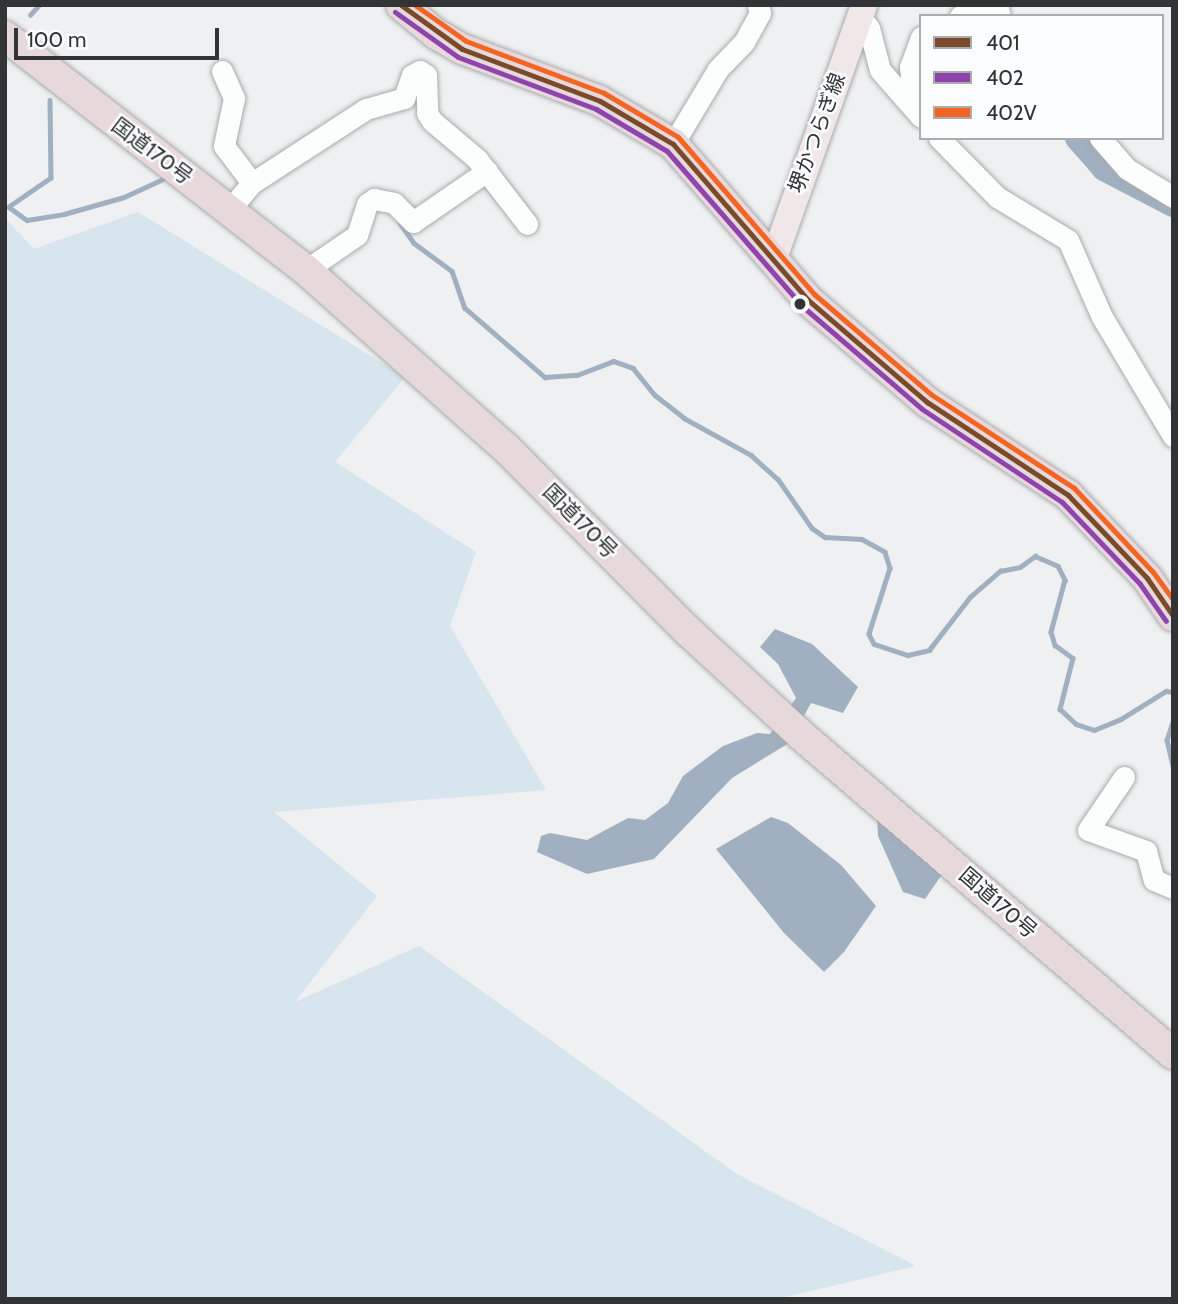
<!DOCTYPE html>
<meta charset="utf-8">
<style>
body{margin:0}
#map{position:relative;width:1178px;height:1304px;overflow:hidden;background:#eef0f1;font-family:Cabin,"Noto Sans JP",sans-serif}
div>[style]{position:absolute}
.green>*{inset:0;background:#d7e5ef}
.water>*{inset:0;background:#a0b0c0}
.stream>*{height:4.5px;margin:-2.25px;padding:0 2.25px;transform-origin:2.25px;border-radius:2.25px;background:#a0b0c0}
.river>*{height:24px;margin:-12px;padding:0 12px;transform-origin:12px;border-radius:12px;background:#a0b0c0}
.roads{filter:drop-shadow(0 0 2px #a9aaab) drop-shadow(0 0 2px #a9aaab)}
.minor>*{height:21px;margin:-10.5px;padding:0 10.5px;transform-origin:10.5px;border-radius:10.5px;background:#fcfdfd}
.major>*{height:26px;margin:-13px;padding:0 13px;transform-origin:13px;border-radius:13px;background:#f1e7e9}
.highway>*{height:30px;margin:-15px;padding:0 15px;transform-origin:15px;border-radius:15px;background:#e7d8db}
.bus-1>*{height:5px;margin:-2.5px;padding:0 2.5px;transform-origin:2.5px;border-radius:2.5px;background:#7a4b2a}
.bus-2>*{height:5px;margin:-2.5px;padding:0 2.5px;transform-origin:2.5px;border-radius:2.5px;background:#8e44ad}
.bus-3>*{height:5px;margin:-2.5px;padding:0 2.5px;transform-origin:2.5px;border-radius:2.5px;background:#f26522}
.dots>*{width:19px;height:19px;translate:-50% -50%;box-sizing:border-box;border:4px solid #fbfdff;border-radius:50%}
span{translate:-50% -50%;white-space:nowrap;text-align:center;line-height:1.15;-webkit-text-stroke:5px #fbfdff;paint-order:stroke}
.street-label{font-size:21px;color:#323334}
.frame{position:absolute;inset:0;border:7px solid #323334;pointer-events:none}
.legend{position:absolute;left:919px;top:14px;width:245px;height:126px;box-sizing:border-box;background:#fbfdff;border:2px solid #abacae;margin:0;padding:9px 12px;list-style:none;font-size:21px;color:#323334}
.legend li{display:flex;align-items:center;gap:14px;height:35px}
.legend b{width:35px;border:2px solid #abacae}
.scale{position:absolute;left:14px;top:28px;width:205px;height:32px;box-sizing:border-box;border:4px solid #323334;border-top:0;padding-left:9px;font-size:21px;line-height:24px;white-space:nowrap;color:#323334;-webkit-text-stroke:5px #fbfdff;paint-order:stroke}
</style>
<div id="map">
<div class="green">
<div style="clip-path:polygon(138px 212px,405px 377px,335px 462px,476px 552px,450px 626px,546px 790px,274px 812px,377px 896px,295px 1002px,419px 946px,737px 1174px,916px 1266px,777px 1299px,5px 1299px,5px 218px,34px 249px)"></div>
</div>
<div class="water">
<div style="clip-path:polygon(775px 629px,812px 644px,858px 687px,843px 713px,811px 703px,789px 743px,732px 778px,654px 859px,587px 874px,537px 852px,541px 836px,550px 833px,587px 840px,628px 818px,645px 820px,668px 803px,683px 776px,723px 746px,757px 733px,770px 734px,796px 698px,778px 664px,760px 647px)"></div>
<div style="clip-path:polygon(877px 815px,943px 873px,925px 899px,903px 892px,878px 836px)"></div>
<div style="clip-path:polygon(771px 817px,788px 823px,841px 865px,876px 906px,844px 952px,824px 972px,784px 933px,716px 849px)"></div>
</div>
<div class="stream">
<div style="left:30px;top:15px;width:13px;rotate:-48deg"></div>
<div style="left:50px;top:100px;width:78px;rotate:89.3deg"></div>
<div style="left:51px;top:178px;width:51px;rotate:145.4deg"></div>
<div style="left:9px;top:207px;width:22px;rotate:36deg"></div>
<div style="left:27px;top:220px;width:37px;rotate:-9deg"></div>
<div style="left:64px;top:214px;width:62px;rotate:-15.8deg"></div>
<div style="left:124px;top:197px;width:43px;rotate:-24.8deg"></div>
<div style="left:400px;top:223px;width:24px;rotate:55deg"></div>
<div style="left:414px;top:243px;width:47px;rotate:36.4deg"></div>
<div style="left:452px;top:271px;width:39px;rotate:71deg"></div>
<div style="left:465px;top:308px;width:106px;rotate:40.8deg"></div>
<div style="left:545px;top:377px;width:32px;rotate:-4deg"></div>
<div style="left:577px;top:375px;width:39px;rotate:-21deg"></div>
<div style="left:613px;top:361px;width:21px;rotate:19deg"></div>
<div style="left:633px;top:368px;width:35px;rotate:51deg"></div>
<div style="left:655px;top:395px;width:37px;rotate:38deg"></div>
<div style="left:684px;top:418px;width:77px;rotate:28.9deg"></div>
<div style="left:751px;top:455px;width:36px;rotate:42deg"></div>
<div style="left:778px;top:479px;width:60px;rotate:55.2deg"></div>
<div style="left:812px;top:528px;width:16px;rotate:35deg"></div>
<div style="left:825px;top:537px;width:37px;rotate:3deg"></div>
<div style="left:862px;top:539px;width:26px;rotate:29deg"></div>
<div style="left:885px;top:552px;width:17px;rotate:73deg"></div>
<div style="left:890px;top:568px;width:69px;rotate:107.7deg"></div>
<div style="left:869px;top:634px;width:11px;rotate:63deg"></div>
<div style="left:874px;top:644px;width:36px;rotate:18deg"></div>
<div style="left:908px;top:655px;width:22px;rotate:-13deg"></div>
<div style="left:929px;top:650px;width:67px;rotate:-52.3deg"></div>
<div style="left:970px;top:597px;width:40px;rotate:-41deg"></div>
<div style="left:1000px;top:571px;width:20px;rotate:-11deg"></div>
<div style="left:1020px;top:567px;width:19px;rotate:-36deg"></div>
<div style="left:1035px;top:556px;width:25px;rotate:23deg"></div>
<div style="left:1058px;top:566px;width:16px;rotate:63deg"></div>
<div style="left:1065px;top:580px;width:54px;rotate:105.1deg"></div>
<div style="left:1051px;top:632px;width:14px;rotate:73deg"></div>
<div style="left:1055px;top:645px;width:22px;rotate:36deg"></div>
<div style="left:1073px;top:658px;width:53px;rotate:104.3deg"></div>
<div style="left:1060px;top:709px;width:22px;rotate:43deg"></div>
<div style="left:1076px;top:724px;width:19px;rotate:18deg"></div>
<div style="left:1094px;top:730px;width:29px;rotate:-22deg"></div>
<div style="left:1121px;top:719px;width:53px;rotate:-31.9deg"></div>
<div style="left:1166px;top:691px;width:7px;rotate:8deg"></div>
<div style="left:1173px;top:722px;width:19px;rotate:108deg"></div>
<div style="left:1167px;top:740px;width:28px;rotate:77deg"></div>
</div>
<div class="river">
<div style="left:1077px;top:138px;width:41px;rotate:48.9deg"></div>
<div style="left:1104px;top:169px;width:78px;rotate:27.6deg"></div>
</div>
<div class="roads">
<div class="minor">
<div style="left:997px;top:5px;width:11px;rotate:75deg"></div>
<div style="left:860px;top:16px;width:15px;rotate:53deg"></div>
<div style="left:869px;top:28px;width:43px;rotate:75.3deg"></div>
<div style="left:880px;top:70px;width:62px;rotate:48.9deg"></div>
<div style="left:960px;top:16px;width:27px;rotate:-24deg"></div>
<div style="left:921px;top:37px;width:32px;rotate:110deg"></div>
<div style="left:910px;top:67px;width:20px;rotate:84deg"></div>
<div style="left:912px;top:87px;width:13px;rotate:48deg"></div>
<div style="left:222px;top:71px;width:30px;rotate:66deg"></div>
<div style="left:234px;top:98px;width:49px;rotate:101.8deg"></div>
<div style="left:224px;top:146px;width:46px;rotate:52.9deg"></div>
<div style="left:939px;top:138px;width:83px;rotate:45.5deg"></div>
<div style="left:997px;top:197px;width:83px;rotate:31.2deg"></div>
<div style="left:1068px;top:240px;width:84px;rotate:66.2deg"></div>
<div style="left:1102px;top:317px;width:139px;rotate:59.2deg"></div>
<div style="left:1100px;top:138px;width:41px;rotate:48.9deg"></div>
<div style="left:1127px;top:169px;width:54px;rotate:31.3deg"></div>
<div style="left:673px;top:144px;width:87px;rotate:-59deg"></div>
<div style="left:718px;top:69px;width:37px;rotate:-46deg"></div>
<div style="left:744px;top:42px;width:33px;rotate:-61deg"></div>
<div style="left:760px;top:13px;width:8px;rotate:-104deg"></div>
<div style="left:230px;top:209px;width:34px;rotate:-50deg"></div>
<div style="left:252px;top:183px;width:136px;rotate:-33deg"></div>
<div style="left:366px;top:109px;width:40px;rotate:-16deg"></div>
<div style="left:404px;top:98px;width:24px;rotate:-71deg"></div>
<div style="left:412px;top:75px;width:9px;rotate:-27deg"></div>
<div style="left:420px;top:71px;width:7px;rotate:34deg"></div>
<div style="left:426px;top:75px;width:38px;rotate:88deg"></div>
<div style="left:427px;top:113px;width:9px;rotate:58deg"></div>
<div style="left:432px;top:121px;width:59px;rotate:40.2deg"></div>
<div style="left:477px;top:159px;width:82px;rotate:52.4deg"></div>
<div style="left:306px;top:270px;width:62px;rotate:-34.5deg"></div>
<div style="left:357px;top:235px;width:33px;rotate:-72deg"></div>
<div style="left:367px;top:204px;width:9px;rotate:-36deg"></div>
<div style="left:374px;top:199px;width:20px;rotate:11deg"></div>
<div style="left:394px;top:203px;width:27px;rotate:45deg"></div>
<div style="left:413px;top:222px;width:90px;rotate:-34.6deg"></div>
<div style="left:1124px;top:777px;width:64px;rotate:124.2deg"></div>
<div style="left:1088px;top:830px;width:62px;rotate:19.9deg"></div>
<div style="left:1146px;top:851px;width:30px;rotate:75deg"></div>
<div style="left:1154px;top:880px;width:21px;rotate:23deg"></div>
</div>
<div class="major">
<div style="left:773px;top:261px;width:272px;rotate:-70.4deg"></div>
</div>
<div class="highway">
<div style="left:401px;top:5px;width:45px;rotate:39.6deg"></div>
<div style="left:436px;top:34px;width:30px;rotate:30deg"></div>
<div style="left:462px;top:49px;width:147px;rotate:20.6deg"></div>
<div style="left:600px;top:101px;width:85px;rotate:30.5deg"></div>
<div style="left:673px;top:144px;width:206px;rotate:49.1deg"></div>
<div style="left:808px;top:300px;width:157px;rotate:40.6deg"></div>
<div style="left:927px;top:402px;width:169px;rotate:33.4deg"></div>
<div style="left:1068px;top:495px;width:115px;rotate:46.4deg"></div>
<div style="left:1147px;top:578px;width:46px;rotate:55.6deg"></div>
<div style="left:5px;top:36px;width:381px;rotate:37.9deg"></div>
<div style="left:306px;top:270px;width:268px;rotate:41.7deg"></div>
<div style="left:506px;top:448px;width:260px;rotate:45.2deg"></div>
<div style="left:689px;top:632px;width:154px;rotate:42.6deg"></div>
<div style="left:802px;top:736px;width:489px;rotate:40.6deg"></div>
</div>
</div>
<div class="bus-1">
<div style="left:401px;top:5px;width:75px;rotate:35.8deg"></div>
<div style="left:462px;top:49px;width:147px;rotate:20.6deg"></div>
<div style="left:600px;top:101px;width:85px;rotate:30.5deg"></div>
<div style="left:673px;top:144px;width:206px;rotate:49.1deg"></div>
<div style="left:808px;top:300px;width:157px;rotate:40.6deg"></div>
<div style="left:927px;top:402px;width:169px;rotate:33.4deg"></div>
<div style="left:1068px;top:495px;width:115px;rotate:46.4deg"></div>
<div style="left:1147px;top:578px;width:46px;rotate:55.6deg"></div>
</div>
<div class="bus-2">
<div style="left:395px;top:12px;width:77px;rotate:35.5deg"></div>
<div style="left:458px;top:57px;width:147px;rotate:20.6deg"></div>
<div style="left:596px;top:109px;width:82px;rotate:30.6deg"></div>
<div style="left:667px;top:151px;width:206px;rotate:48.9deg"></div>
<div style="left:802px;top:306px;width:158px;rotate:40.6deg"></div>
<div style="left:922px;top:409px;width:168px;rotate:33.6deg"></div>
<div style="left:1062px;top:502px;width:113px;rotate:46.4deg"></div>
<div style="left:1140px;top:584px;width:45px;rotate:54.9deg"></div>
</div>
<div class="bus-3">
<div style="left:415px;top:5px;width:62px;rotate:35.2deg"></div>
<div style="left:466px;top:41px;width:147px;rotate:20.6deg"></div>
<div style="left:604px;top:93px;width:86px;rotate:30.7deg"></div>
<div style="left:678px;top:137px;width:208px;rotate:49.1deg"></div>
<div style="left:814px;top:294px;width:155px;rotate:40.6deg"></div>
<div style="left:932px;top:395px;width:170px;rotate:33.2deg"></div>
<div style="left:1074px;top:488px;width:115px;rotate:46.8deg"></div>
<div style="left:1153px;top:572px;width:34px;rotate:54deg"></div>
</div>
<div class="dots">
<div style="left:800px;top:304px;background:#323334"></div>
</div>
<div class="street-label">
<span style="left:817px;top:133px;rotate:-70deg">堺かつらぎ線</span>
<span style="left:152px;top:151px;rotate:37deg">国道170号</span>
<span style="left:580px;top:521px;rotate:45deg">国道170号</span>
<span style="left:998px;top:903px;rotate:41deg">国道170号</span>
</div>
<div class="frame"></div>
<ul class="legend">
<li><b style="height:9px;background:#7a4b2a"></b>401</li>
<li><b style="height:9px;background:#8e44ad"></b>402</li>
<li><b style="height:9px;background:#f26522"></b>402V</li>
</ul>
<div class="scale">100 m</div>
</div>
